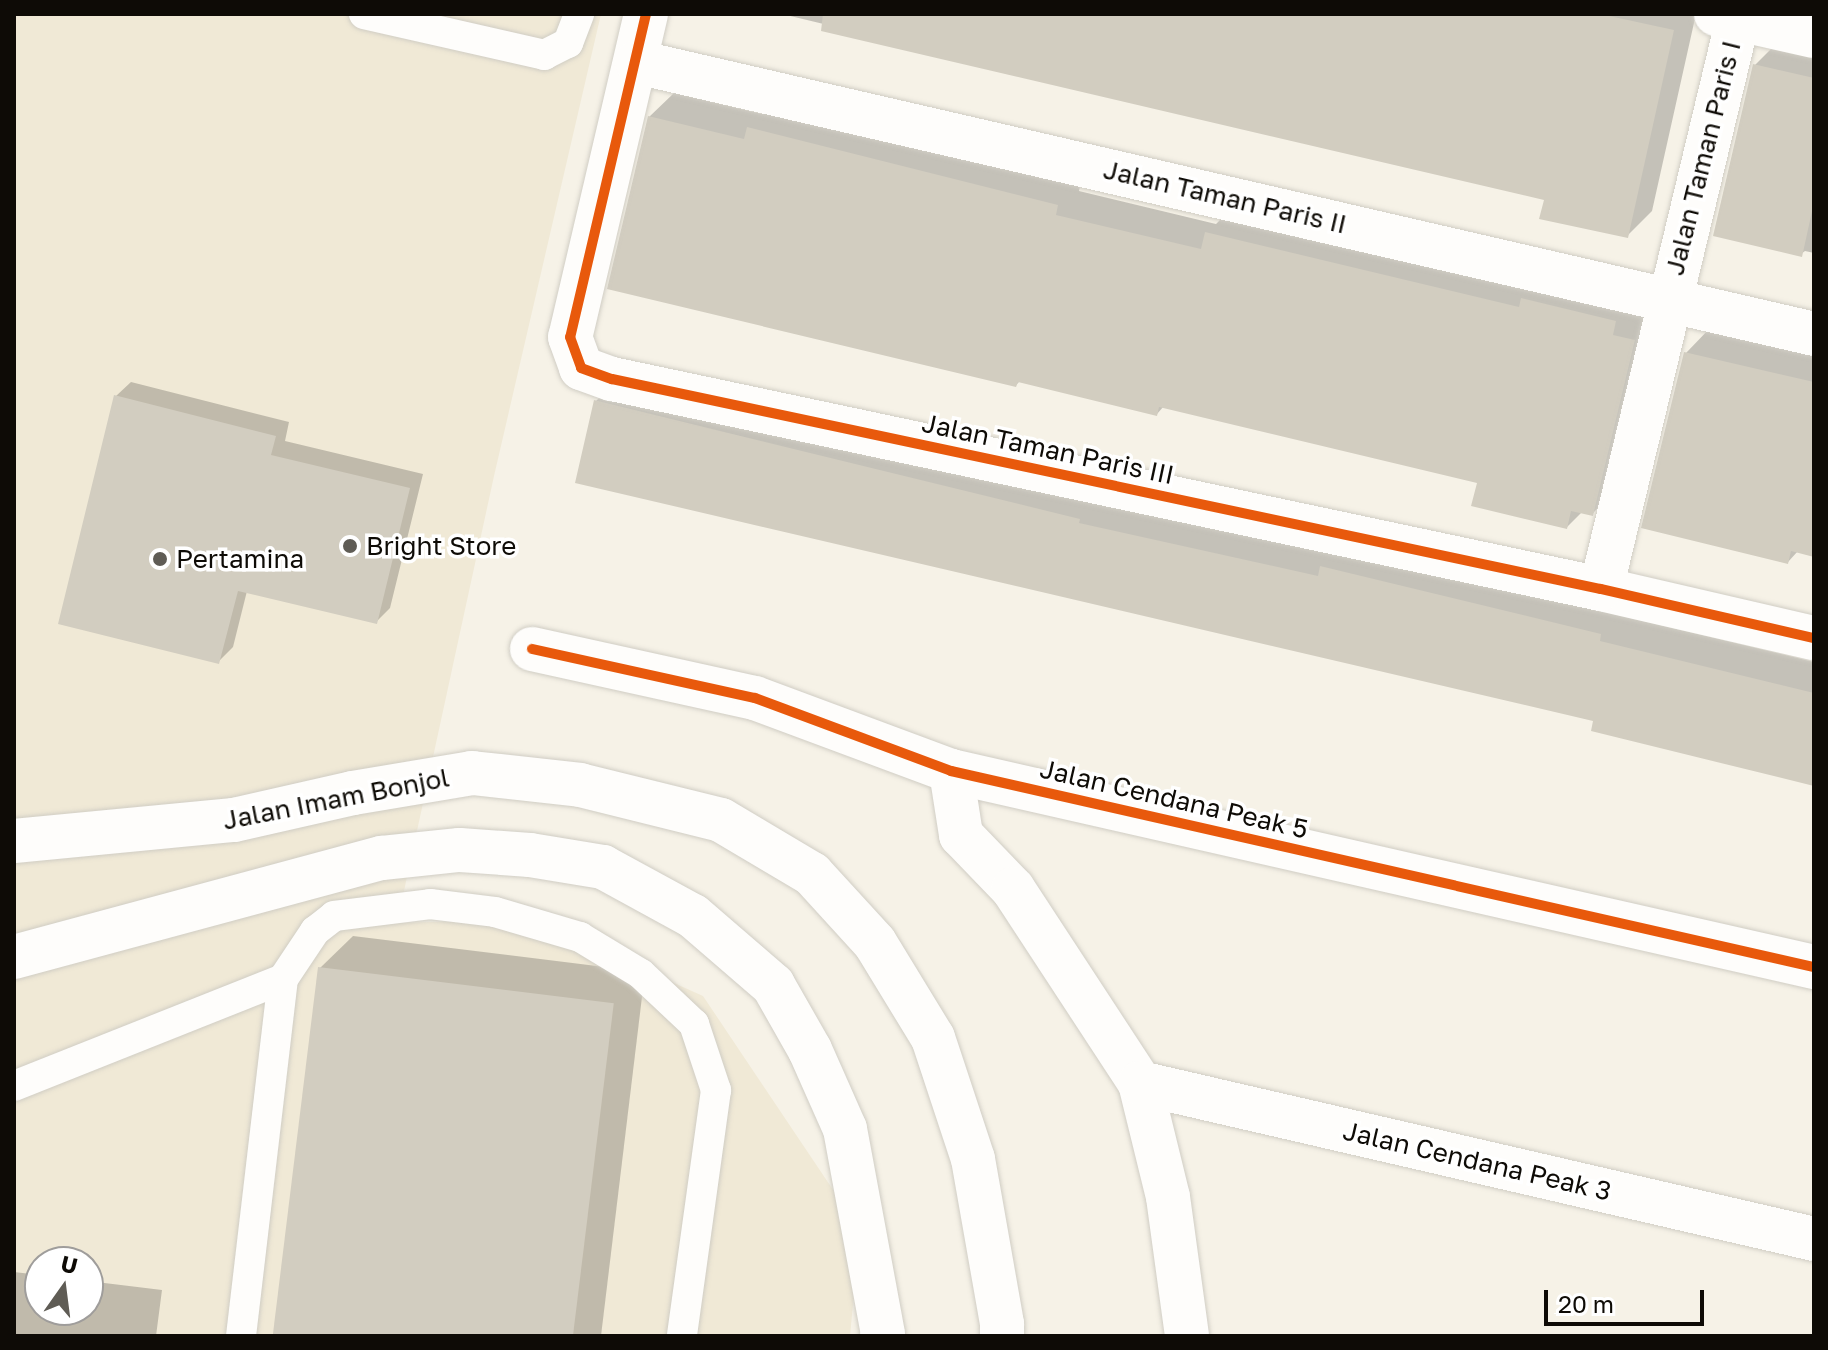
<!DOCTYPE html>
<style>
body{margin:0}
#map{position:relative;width:1828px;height:1350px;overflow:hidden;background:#f6f2e7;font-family:"Golos Text",sans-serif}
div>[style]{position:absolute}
.built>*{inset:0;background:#f0e9d6}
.shadow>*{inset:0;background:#0003}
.building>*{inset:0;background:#d2cdc0;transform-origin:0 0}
.roads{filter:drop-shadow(0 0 2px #d0cdc4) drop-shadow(0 0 2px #d0cdc4)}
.lane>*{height:30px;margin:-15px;padding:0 15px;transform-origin:15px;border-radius:15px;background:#fefdfb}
.street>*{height:44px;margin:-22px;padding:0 22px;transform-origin:22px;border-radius:22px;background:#fefdfb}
.primary>*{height:44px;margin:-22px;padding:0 22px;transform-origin:22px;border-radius:22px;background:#fefdfb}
.highway>*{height:44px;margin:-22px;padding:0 22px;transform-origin:22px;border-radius:22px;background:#fefdfb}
.cycleway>*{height:10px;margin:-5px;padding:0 5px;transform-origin:5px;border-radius:5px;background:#e8590c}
.dots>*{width:22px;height:22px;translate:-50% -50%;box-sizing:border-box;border:4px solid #fff;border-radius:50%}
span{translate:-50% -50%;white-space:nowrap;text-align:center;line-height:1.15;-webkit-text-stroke:7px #fff;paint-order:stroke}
.street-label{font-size:26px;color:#0e0b06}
.poi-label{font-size:26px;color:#0e0b06}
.left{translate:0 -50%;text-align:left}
.frame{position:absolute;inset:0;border:16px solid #0e0b06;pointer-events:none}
.north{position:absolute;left:24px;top:1246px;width:80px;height:80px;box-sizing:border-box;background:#fff;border:2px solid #9f9d9b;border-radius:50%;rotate:14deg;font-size:22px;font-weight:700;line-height:32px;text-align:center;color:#0e0b06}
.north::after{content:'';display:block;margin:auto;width:28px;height:36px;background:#5f5c55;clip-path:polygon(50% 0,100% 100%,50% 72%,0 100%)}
.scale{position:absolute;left:1544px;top:1290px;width:160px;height:36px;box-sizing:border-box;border:4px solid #0e0b06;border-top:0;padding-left:10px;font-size:24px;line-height:28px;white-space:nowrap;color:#0e0b06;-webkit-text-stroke:6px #fff;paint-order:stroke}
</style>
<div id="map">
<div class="built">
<div style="clip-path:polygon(evenodd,14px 14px,601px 14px,494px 476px,397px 923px,531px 919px,703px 996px,860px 1230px,850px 1336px,14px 1336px,14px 14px,40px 1262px,88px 1262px,88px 1310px,40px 1310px,40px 1262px)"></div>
</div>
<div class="shadow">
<div style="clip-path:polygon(782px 14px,1696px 14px,1652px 211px,1627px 236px,1546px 198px)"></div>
<div style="clip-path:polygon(1778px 42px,1814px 50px,1814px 253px,1805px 251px,1801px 254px,1755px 65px)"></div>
<div style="clip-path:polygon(674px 93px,762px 114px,773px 104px,1081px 181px,1079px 191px,1216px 224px,1231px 209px,1658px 316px,1616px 490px,1592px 514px,1582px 512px,1567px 527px,1480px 481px,1164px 406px,1157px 414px,1020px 381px,1016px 385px,649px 117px)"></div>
<div style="clip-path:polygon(1711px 327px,1814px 351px,1814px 555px,1798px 551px,1788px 562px,1686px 353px)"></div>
<div style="clip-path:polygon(622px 376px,1814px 662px,1814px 783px,1596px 719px,596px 401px)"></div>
<div style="clip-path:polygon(131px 382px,289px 422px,285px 441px,423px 474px,390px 608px,376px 622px,247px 591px,233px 647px,219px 661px,116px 396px)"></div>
<div style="clip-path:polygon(353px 936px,645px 972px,601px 1336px,276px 1336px,320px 968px)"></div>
<div style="clip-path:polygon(14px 1272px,40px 1275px,40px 1310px,88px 1310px,88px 1281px,162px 1290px,156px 1336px,14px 1336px)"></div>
</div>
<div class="building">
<div style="clip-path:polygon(823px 14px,1600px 14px,1674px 30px,1628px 238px,1539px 219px,1544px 200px,821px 31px)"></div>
<div style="clip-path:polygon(1753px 64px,1814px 78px,1814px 202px,1802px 257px,1713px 236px)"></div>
<div style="clip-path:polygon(648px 116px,744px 139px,747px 127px,1058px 205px,1056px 215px,1201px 249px,1205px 232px,1519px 307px,1521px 298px,1616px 321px,1613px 335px,1635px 340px,1593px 516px,1571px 511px,1567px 529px,1471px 506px,1477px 483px,1159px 407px,1157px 416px,1018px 382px,1016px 387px,607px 289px)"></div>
<div style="clip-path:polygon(1684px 352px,1814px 382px,1814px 557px,1791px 551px,1788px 564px,1641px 528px)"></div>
<div style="clip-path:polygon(114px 395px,276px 436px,271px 455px,410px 488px,377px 624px,238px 591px,219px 664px,58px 624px)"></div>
<div style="clip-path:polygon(594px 400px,1080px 519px,1079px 523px,1318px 576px,1320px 566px,1601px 634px,1600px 641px,1814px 693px,1814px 786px,1591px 731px,1593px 721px,575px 483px)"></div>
<div style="left:318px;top:967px;width:298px;height:372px;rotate:7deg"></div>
</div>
<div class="roads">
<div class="lane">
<div style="left:364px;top:14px;width:185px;rotate:12.8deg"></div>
<div style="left:544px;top:55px;width:27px;rotate:-27deg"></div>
<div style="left:568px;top:43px;width:31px;rotate:-69deg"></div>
<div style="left:14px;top:1086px;width:289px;rotate:-21.7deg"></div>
<div style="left:241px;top:1336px;width:359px;rotate:-83.3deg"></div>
<div style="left:283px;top:979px;width:58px;rotate:-56.3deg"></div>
<div style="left:315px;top:931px;width:24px;rotate:-38deg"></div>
<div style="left:334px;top:916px;width:97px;rotate:-7.1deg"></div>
<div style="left:430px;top:904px;width:65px;rotate:7deg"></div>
<div style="left:495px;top:912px;width:89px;rotate:16.4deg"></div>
<div style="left:580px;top:937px;width:71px;rotate:31.2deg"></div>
<div style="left:641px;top:974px;width:73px;rotate:43.3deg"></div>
<div style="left:694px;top:1024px;width:70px;rotate:71.6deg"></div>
<div style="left:716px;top:1090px;width:248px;rotate:97.9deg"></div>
</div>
<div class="street">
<div style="left:646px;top:14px;width:332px;rotate:103.2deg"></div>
<div style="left:570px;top:337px;width:33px;rotate:70deg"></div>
<div style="left:581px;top:368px;width:33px;rotate:20deg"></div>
<div style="left:612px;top:379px;width:1011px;rotate:11.99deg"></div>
<div style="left:1601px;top:589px;width:219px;rotate:13deg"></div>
<div style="left:1716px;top:14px;width:100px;rotate:12.7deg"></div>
<div style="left:637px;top:62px;width:1208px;rotate:13.01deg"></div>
<div style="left:1601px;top:589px;width:586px;rotate:-76.49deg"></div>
<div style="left:532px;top:649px;width:228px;rotate:12.4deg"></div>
<div style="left:755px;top:698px;width:209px;rotate:20.4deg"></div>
<div style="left:951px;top:771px;width:885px;rotate:12.8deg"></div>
<div style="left:951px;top:771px;width:65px;rotate:81.1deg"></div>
<div style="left:961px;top:835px;width:75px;rotate:46.1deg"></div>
<div style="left:1013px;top:889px;width:232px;rotate:56.8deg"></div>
<div style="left:1140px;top:1083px;width:117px;rotate:76.2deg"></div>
<div style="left:1168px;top:1197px;width:140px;rotate:82.2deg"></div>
<div style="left:1140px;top:1083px;width:692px;rotate:13.03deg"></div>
</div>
<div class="primary">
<div style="left:14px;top:841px;width:221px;rotate:-5.5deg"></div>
<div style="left:234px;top:820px;width:122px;rotate:-12.8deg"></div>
<div style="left:353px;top:793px;width:121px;rotate:-9.5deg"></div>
<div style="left:472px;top:773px;width:109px;rotate:6.3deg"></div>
<div style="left:580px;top:785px;width:145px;rotate:13.9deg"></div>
<div style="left:721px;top:820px;width:106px;rotate:30.7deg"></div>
<div style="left:812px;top:874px;width:93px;rotate:47.6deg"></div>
<div style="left:875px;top:943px;width:111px;rotate:58.6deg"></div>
<div style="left:933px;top:1038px;width:127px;rotate:71.7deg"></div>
<div style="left:973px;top:1159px;width:168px;rotate:80deg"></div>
<div style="left:14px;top:957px;width:381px;rotate:-15.1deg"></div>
<div style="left:382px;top:858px;width:78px;rotate:-5.9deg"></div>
<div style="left:460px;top:850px;width:70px;rotate:4.1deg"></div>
<div style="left:530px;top:855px;width:74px;rotate:9.3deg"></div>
<div style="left:603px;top:867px;width:102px;rotate:28.6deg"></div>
<div style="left:693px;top:916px;width:106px;rotate:40.8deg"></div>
<div style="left:773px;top:985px;width:75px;rotate:60.4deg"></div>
<div style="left:810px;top:1050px;width:86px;rotate:66.1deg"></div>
<div style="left:845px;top:1129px;width:208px;rotate:79.5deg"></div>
</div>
<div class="highway">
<div style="left:882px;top:1336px;width:2px;rotate:-63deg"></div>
<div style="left:1002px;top:1336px;width:12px;rotate:-90deg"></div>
</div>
</div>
<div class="cycleway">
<div style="left:646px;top:14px;width:332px;rotate:103.2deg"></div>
<div style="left:570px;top:337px;width:33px;rotate:70deg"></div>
<div style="left:581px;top:368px;width:33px;rotate:20deg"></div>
<div style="left:612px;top:379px;width:1011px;rotate:11.99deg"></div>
<div style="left:1601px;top:589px;width:219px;rotate:13deg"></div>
<div style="left:532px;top:649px;width:228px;rotate:12.4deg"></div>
<div style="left:755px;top:698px;width:209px;rotate:20.4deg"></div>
<div style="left:951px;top:771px;width:885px;rotate:12.8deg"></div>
</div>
<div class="dots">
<div style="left:350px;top:546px;background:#5f5c55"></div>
<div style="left:160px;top:559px;background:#5f5c55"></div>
</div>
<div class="street-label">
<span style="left:1703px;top:158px;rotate:-76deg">Jalan Taman Paris I</span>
<span style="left:1225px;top:197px;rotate:13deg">Jalan Taman Paris II</span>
<span style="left:1048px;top:449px;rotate:12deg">Jalan Taman Paris III</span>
<span style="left:336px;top:799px;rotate:-11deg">Jalan Imam Bonjol</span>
<span style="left:1174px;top:799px;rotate:13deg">Jalan Cendana Peak 5</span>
<span style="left:1477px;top:1161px;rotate:13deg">Jalan Cendana Peak 3</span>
</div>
<div class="poi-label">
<span class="left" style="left:366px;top:546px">Bright Store</span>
<span class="left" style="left:176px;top:559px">Pertamina</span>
</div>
<div class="frame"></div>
<div class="north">U</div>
<div class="scale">20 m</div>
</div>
